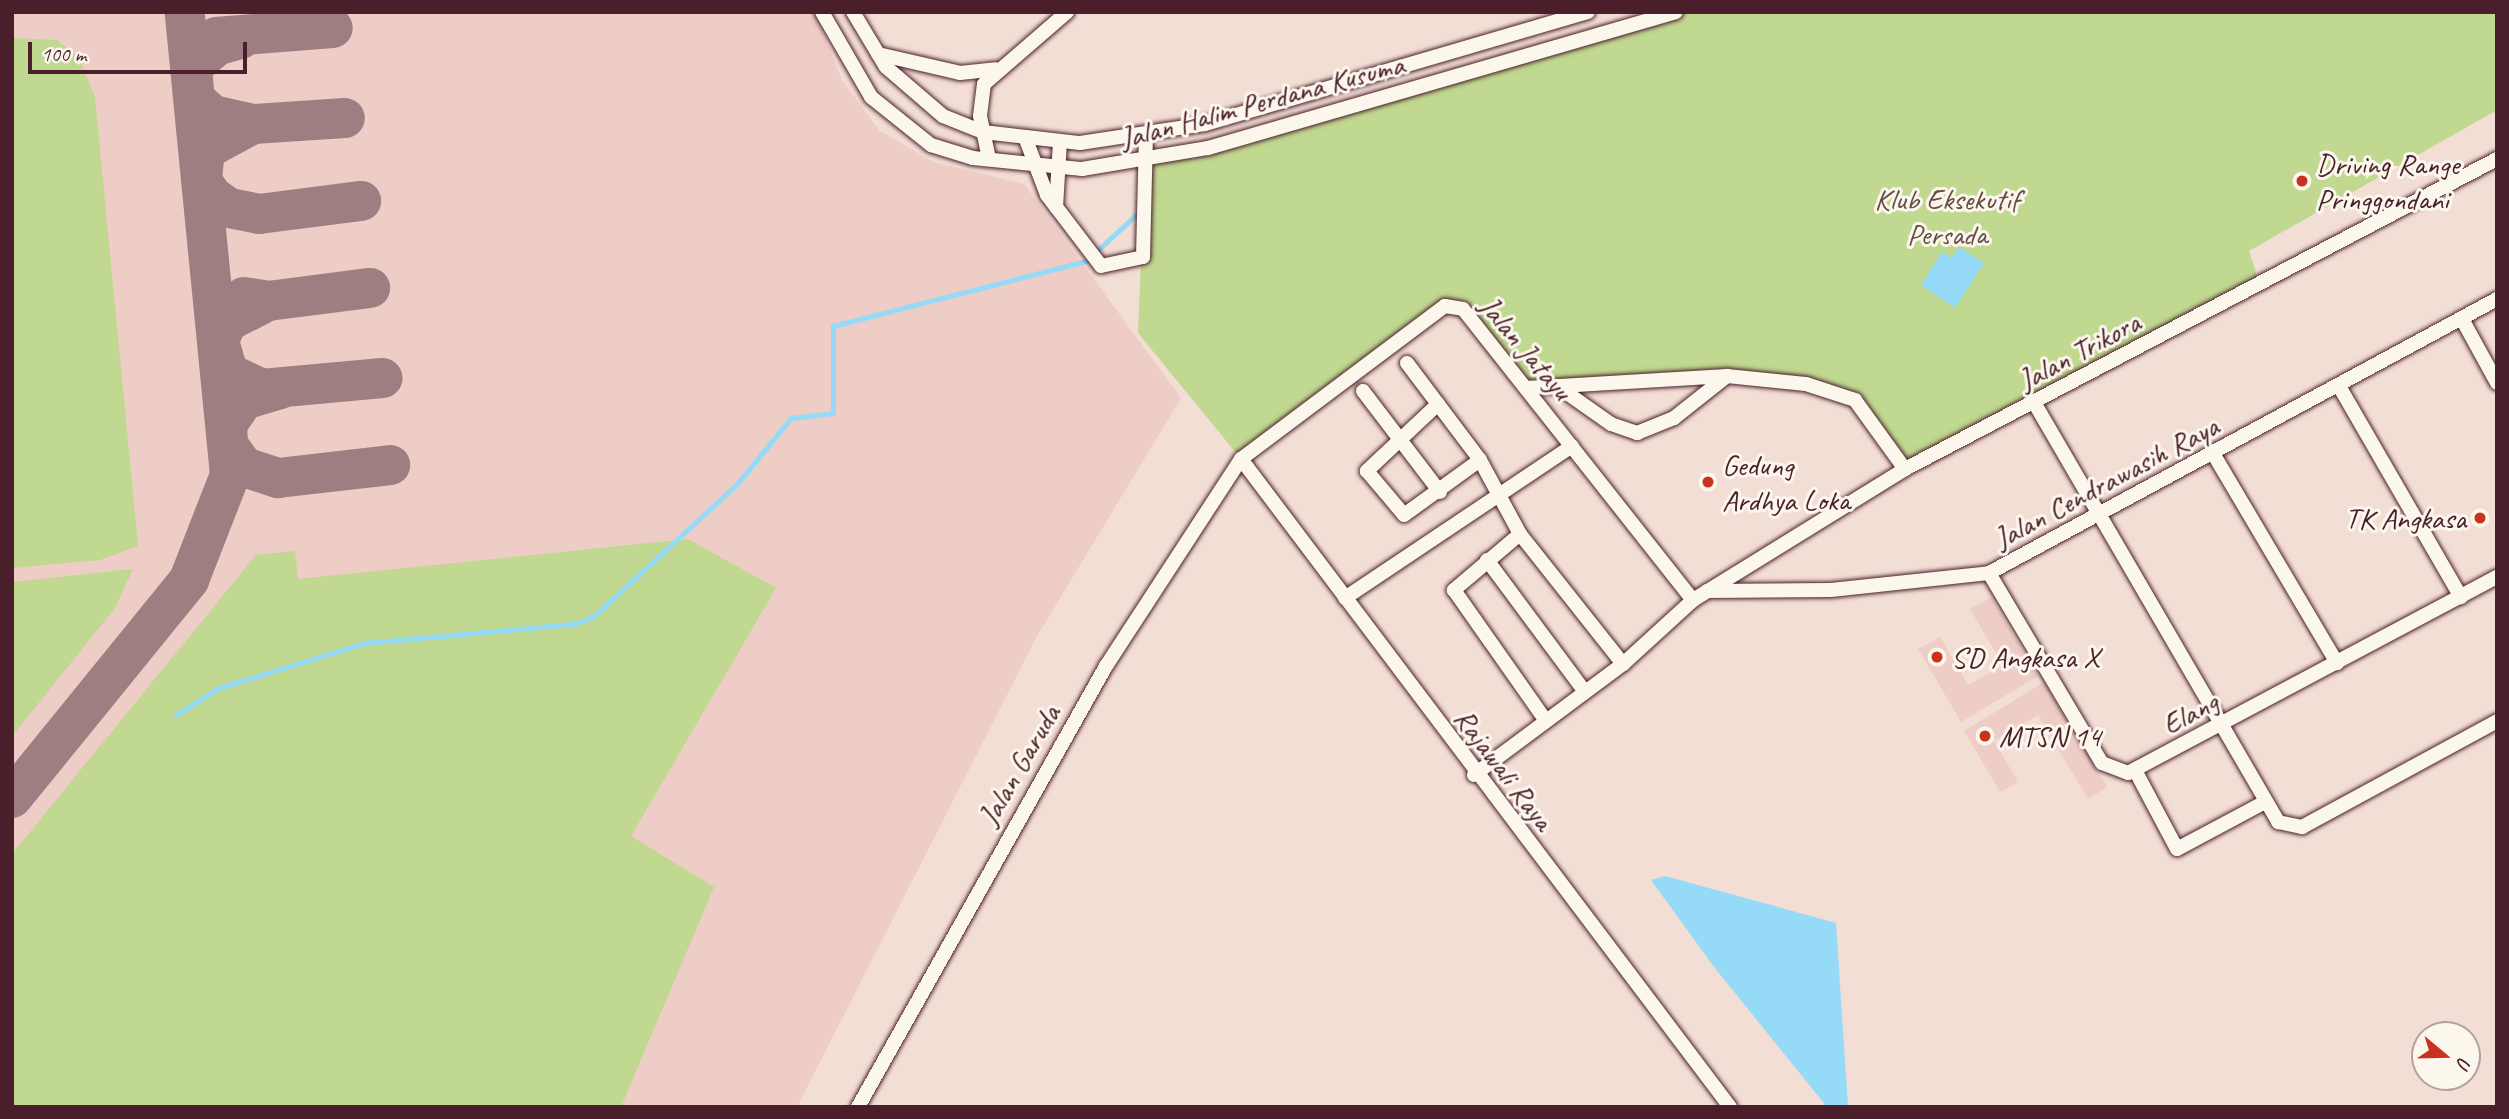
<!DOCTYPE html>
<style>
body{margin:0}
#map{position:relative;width:2509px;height:1119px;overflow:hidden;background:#f3ded5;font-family:Caveat,sans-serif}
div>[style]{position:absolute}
.built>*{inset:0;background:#edcdc5}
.green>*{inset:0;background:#c0d88f}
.water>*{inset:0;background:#95daf7}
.stream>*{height:4.5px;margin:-2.25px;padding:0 2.25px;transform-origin:2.25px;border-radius:2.25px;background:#95daf7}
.taxiway>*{height:40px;margin:-20px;padding:0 20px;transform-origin:20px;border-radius:20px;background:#9e7e80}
.roads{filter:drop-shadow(0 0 2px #4a1f2b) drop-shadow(0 0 2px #4a1f2b)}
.minor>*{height:14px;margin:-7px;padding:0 7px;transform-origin:7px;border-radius:7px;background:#fbf7ec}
.dots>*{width:19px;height:19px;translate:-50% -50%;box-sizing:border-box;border:4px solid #fbf7ec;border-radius:50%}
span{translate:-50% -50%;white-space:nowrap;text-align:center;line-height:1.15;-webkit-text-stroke:6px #fbf7ec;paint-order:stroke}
.street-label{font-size:30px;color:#4a1f2b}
.poi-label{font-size:30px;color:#4a1f2b}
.left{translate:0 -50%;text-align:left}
.right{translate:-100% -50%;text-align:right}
.park-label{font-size:30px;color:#684d44}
.frame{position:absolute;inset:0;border:14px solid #4a1f2b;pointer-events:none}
.north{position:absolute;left:2411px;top:1021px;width:70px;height:70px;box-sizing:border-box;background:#fbf7ec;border:2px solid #b4a19f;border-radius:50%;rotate:109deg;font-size:19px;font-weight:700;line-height:28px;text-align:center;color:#4a1f2b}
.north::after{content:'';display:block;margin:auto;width:24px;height:32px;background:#c8321e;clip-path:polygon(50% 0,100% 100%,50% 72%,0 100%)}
.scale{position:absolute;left:28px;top:42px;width:219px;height:32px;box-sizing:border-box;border:4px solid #4a1f2b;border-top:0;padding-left:9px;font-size:21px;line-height:24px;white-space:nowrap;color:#4a1f2b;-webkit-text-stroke:5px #fbf7ec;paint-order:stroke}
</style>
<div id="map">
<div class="built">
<div style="clip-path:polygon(12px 12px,815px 12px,842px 80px,879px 130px,933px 162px,1024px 184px,1181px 398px,1036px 638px,797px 1107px,12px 1107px)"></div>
<div style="clip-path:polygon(1991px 597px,2038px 676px,1961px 722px,1918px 649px,1940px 637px,1968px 685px,2003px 665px,1970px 609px)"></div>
<div style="clip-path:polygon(2044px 682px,2107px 787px,2088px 799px,2038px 715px,1994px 741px,2018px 782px,2000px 792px,1964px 731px)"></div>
</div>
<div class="green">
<div style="clip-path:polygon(1674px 12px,2497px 12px,2497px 110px,2249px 251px,2260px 285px,1905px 469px,1855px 400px,1768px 377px,1526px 388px,1453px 305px,1241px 459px,1138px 333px,1145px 164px)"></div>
<div style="clip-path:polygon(12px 38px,57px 40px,79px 58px,95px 97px,138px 546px,100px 560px,12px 568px)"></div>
<div style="clip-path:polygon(688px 539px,776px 588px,631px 836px,714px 887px,621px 1107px,12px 1107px,12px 854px,256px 555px,295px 551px,298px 579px)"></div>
<div style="clip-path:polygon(133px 569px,115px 608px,12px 736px,12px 582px)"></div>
</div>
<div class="water">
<div style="clip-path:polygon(1959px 247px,1984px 263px,1955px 308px,1921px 285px,1942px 252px,1951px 258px)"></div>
<div style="clip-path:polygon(1665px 876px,1836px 923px,1848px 1107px,1827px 1107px,1714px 967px,1651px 880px)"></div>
</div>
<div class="stream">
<div style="left:176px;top:715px;width:51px;rotate:-32.1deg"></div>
<div style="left:219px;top:688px;width:152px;rotate:-17.2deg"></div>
<div style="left:364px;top:643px;width:211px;rotate:-5.2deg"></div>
<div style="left:574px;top:624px;width:20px;rotate:-20deg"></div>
<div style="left:593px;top:617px;width:197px;rotate:-42.7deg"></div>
<div style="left:738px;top:483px;width:84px;rotate:-50.8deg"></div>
<div style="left:791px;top:418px;width:42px;rotate:-6.8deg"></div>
<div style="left:833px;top:413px;width:87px;rotate:-90deg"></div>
<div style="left:833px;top:326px;width:261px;rotate:-14.4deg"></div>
<div style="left:1086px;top:261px;width:71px;rotate:-42.7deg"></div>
</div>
<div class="taxiway">
<div style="left:216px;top:37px;width:117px;rotate:-4.4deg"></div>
<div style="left:241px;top:39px;width:24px;rotate:165deg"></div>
<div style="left:218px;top:45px;width:34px;rotate:140deg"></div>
<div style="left:192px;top:67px;width:32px;rotate:85deg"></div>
<div style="left:195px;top:99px;width:24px;rotate:42deg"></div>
<div style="left:213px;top:115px;width:41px;rotate:12.7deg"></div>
<div style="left:253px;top:124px;width:92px;rotate:-3.7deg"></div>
<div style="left:253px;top:124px;width:55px;rotate:151.6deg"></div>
<div style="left:205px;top:150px;width:31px;rotate:96deg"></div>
<div style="left:202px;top:181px;width:18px;rotate:56deg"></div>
<div style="left:212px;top:196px;width:21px;rotate:35deg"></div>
<div style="left:229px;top:208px;width:31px;rotate:11deg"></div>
<div style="left:259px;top:214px;width:103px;rotate:-7.3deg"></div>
<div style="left:244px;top:297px;width:24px;rotate:9deg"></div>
<div style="left:268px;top:301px;width:103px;rotate:-7.3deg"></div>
<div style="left:268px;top:301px;width:46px;rotate:152.9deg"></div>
<div style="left:227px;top:322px;width:21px;rotate:113deg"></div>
<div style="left:219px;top:341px;width:33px;rotate:74deg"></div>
<div style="left:228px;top:373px;width:38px;rotate:25deg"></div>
<div style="left:262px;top:389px;width:121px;rotate:-5.2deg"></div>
<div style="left:280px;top:389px;width:38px;rotate:163deg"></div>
<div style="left:244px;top:400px;width:29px;rotate:125deg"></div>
<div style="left:227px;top:424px;width:21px;rotate:87deg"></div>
<div style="left:228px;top:445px;width:27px;rotate:54deg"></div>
<div style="left:244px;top:467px;width:36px;rotate:18deg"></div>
<div style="left:278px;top:478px;width:113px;rotate:-6.6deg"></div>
<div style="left:12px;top:798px;width:281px;rotate:-50.9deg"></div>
<div style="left:189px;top:580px;width:113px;rotate:-68.7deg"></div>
<div style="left:230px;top:475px;width:465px;rotate:-95.6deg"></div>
</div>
<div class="roads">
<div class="minor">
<div style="left:822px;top:12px;width:98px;rotate:60deg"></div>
<div style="left:871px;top:97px;width:77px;rotate:38.7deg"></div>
<div style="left:931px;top:145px;width:44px;rotate:17.2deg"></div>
<div style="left:973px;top:158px;width:110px;rotate:5.8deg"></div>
<div style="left:1082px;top:169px;width:128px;rotate:-9.5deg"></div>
<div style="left:1208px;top:148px;width:487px;rotate:-16.2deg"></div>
<div style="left:853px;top:12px;width:64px;rotate:59deg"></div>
<div style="left:886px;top:67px;width:75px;rotate:40.7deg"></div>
<div style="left:943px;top:116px;width:43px;rotate:21.8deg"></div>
<div style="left:983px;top:132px;width:98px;rotate:6.5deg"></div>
<div style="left:1080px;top:143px;width:126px;rotate:-8.6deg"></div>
<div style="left:1205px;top:124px;width:399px;rotate:-16.3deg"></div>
<div style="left:878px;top:54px;width:84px;rotate:13deg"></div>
<div style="left:960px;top:73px;width:36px;rotate:-6deg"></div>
<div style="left:1025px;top:137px;width:62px;rotate:69.2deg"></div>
<div style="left:1047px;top:195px;width:89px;rotate:52.7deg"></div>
<div style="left:1101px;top:266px;width:43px;rotate:-12.1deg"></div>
<div style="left:1143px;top:257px;width:121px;rotate:-88.6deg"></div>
<div style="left:989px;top:159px;width:44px;rotate:-101.8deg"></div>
<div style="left:980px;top:116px;width:32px;rotate:-83deg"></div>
<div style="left:984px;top:84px;width:110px;rotate:-40.9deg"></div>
<div style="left:1056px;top:207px;width:66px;rotate:-86.5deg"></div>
<div style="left:2462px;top:319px;width:73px;rotate:61.3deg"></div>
<div style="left:1407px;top:363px;width:121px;rotate:53deg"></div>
<div style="left:1480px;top:460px;width:84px;rotate:61.6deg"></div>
<div style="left:1520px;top:534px;width:166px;rotate:51.6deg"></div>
<div style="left:1557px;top:386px;width:66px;rotate:35.1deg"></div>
<div style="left:1611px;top:424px;width:28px;rotate:19deg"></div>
<div style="left:1637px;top:433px;width:40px;rotate:-22deg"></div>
<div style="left:1674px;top:418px;width:68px;rotate:-38.4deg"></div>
<div style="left:2339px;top:386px;width:244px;rotate:60deg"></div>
<div style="left:1526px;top:388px;width:201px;rotate:-3.4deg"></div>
<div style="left:1727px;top:376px;width:79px;rotate:5.8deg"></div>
<div style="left:1806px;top:384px;width:52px;rotate:18.1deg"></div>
<div style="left:1855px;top:400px;width:85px;rotate:54.1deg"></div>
<div style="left:1363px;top:391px;width:127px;rotate:52.7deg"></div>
<div style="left:1438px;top:404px;width:98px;rotate:136.7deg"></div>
<div style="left:1367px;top:471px;width:57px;rotate:49.9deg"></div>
<div style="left:1404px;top:515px;width:94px;rotate:-35.9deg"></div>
<div style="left:2035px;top:404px;width:484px;rotate:59.8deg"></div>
<div style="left:2278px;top:822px;width:25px;rotate:12deg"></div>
<div style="left:2302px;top:827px;width:222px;rotate:-28.5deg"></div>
<div style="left:2214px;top:455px;width:242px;rotate:59.4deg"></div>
<div style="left:1241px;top:459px;width:812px;rotate:52.96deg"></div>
<div style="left:1520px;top:534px;width:87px;rotate:139.7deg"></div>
<div style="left:1454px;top:590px;width:160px;rotate:54.9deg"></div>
<div style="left:1487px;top:560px;width:164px;rotate:53.4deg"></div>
<div style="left:1989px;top:573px;width:221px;rotate:59.3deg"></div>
<div style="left:2102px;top:763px;width:28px;rotate:21deg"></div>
<div style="left:2128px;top:773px;width:418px;rotate:-28deg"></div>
<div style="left:1707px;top:591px;width:124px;rotate:-0.5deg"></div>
<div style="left:1831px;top:590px;width:159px;rotate:-6.1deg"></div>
<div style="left:1989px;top:573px;width:577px;rotate:-28.34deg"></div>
<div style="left:1345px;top:598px;width:273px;rotate:-33.8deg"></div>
<div style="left:2136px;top:772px;width:87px;rotate:62deg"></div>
<div style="left:2177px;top:849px;width:98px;rotate:-28.1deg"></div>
<div style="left:1474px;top:775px;width:186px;rotate:-36.7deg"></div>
<div style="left:1623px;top:664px;width:95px;rotate:-42.4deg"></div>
<div style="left:1693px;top:600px;width:249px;rotate:-31.7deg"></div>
<div style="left:1905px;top:469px;width:668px;rotate:-27.64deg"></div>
<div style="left:858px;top:1107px;width:506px;rotate:-60.65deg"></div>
<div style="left:1106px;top:666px;width:247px;rotate:-56.9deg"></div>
<div style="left:1241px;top:459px;width:255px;rotate:-36.9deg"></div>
<div style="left:1445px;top:306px;width:18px;rotate:9deg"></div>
<div style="left:1463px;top:309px;width:371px;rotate:51.7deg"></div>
</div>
</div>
<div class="dots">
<div style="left:2302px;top:181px;background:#c8321e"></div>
<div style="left:1708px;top:482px;background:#c8321e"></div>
<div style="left:2480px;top:518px;background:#c8321e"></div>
<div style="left:1937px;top:657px;background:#c8321e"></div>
<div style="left:1985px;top:736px;background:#c8321e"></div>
</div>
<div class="street-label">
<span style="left:1262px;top:101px;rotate:-15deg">Jalan Halim Perdana Kusuma</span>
<span style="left:1526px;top:348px;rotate:50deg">Jalan Jatayu</span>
<span style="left:2079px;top:351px;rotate:-28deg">Jalan Trikora</span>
<span style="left:2106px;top:482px;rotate:-28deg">Jalan Cendrawasih Raya</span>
<span style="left:2190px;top:713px;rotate:-28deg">Elang</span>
<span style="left:1019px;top:765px;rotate:-60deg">Jalan Garuda</span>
<span style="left:1504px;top:769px;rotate:53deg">Rajawali Raya</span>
</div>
<div class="poi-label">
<span class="left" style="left:2316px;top:181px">Driving Range<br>Pringgondani</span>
<span class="left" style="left:1722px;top:482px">Gedung<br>Ardhya Loka</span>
<span class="right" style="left:2466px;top:518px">TK Angkasa</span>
<span class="left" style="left:1951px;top:657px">SD Angkasa X</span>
<span class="left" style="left:1999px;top:736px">MTSN 14</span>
</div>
<div class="park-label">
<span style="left:1947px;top:216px">Klub Eksekutif<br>Persada</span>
</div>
<div class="frame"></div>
<div class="north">U</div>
<div class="scale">100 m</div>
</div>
